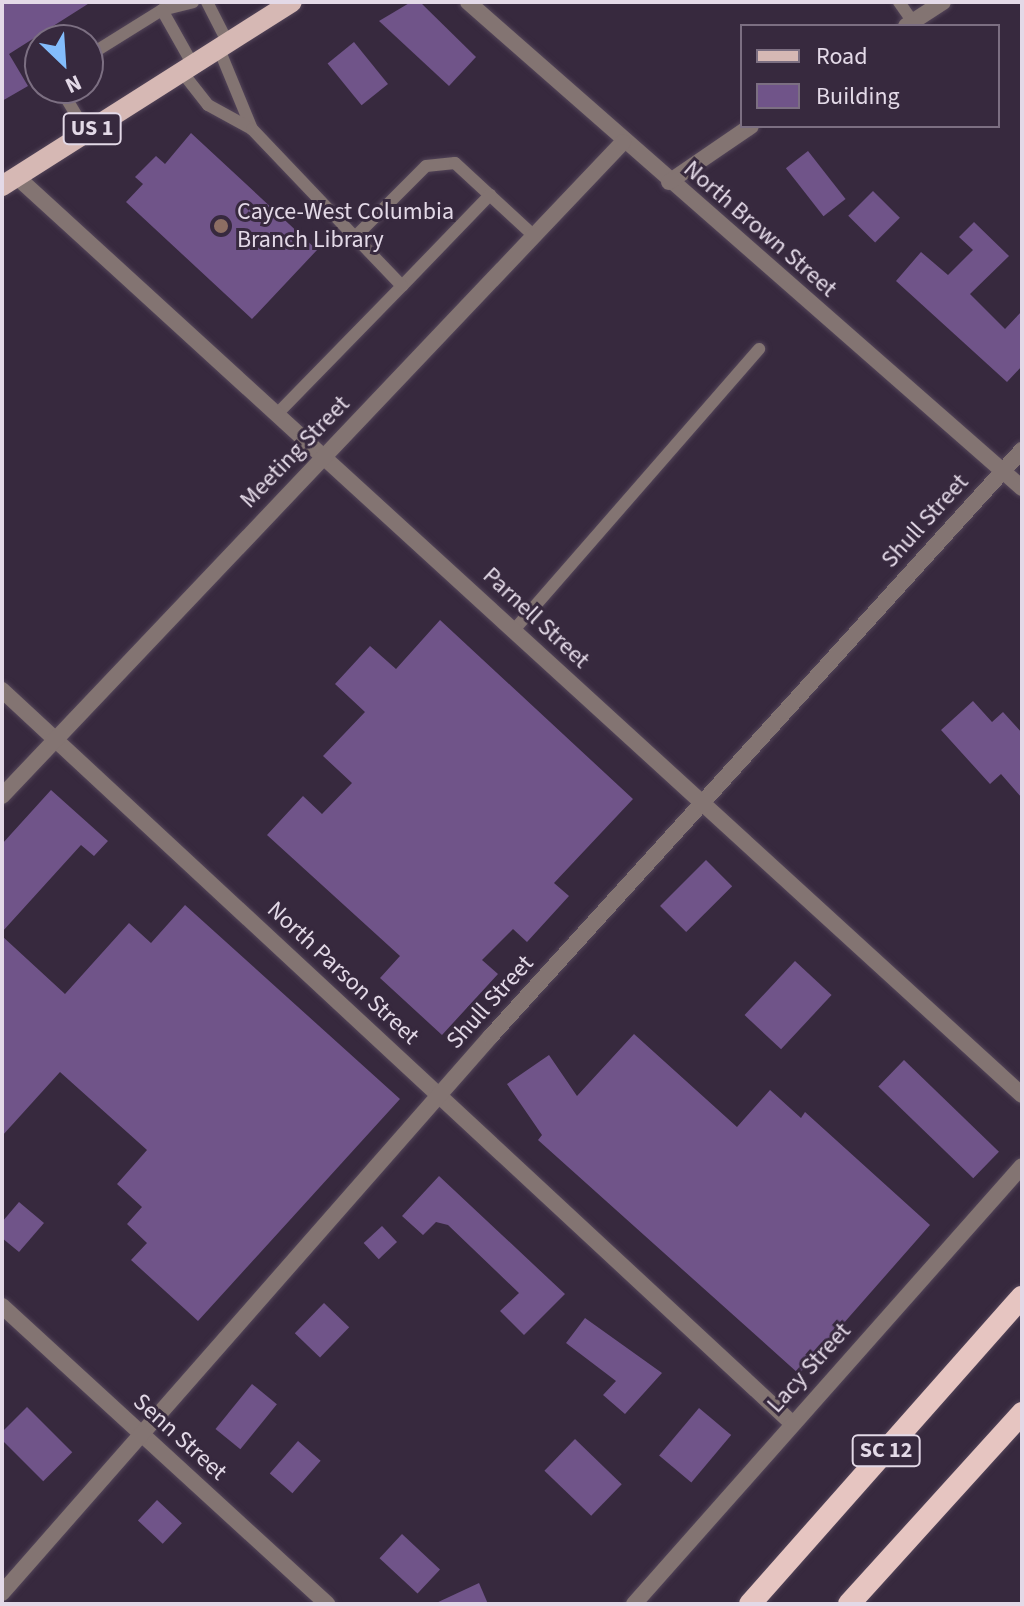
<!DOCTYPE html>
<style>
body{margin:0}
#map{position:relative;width:1024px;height:1606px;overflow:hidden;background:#37293e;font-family:"Source Sans 3",sans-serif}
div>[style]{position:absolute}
.building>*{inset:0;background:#705489;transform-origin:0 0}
.roads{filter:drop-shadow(0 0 2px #534559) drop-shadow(0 0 2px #534559)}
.service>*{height:12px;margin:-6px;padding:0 6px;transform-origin:6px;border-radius:6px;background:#837472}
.minor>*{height:16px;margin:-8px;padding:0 8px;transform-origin:8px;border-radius:8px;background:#837472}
.primary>*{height:20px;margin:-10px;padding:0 10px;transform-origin:10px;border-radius:10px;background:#d6b8b4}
.trunk>*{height:22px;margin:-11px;padding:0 11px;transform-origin:11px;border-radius:11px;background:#e6c5c1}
.dots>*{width:22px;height:22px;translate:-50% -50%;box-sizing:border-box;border:4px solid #37293e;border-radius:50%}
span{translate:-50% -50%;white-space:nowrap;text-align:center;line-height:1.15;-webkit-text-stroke:6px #37293e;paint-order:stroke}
.shield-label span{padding:2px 6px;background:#37293e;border:2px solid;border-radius:6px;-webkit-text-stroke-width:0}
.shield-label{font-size:22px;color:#e3d9e7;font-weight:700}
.poi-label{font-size:24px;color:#e3d9e7}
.left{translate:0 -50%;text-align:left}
.street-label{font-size:24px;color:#e3d9e7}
.frame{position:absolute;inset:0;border:4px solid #e3d9e7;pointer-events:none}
.legend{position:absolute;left:740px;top:24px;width:260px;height:104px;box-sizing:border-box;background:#37293e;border:2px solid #7c6f82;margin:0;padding:10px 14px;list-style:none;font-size:24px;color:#e3d9e7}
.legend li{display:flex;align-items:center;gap:16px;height:40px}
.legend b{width:40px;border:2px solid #7c6f82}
.north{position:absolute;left:24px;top:24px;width:80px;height:80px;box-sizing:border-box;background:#37293e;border:2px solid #7c6f82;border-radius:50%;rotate:155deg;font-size:22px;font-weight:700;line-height:32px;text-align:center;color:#e3d9e7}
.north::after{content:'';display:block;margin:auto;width:28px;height:36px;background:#83bcfb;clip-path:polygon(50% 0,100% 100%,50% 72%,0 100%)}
</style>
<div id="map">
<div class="building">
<div style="clip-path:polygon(2px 2px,91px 2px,9px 54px,28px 86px,2px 101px)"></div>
<div style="clip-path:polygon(411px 2px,420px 2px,476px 57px,449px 86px,379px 21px)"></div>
<div style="left:354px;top:42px;width:54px;height:34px;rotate:51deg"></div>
<div style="clip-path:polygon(191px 133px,317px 250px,252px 319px,126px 202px,143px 184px,135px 177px,156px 156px,165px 164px)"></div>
<div style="left:808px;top:151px;width:61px;height:28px;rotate:52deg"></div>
<div style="left:873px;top:191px;width:38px;height:35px;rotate:45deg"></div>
<div style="clip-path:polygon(974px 222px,1009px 256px,970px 294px,1005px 329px,1022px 311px,1022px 366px,1007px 382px,896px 281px,921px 252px,948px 275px,973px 250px,959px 237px)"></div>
<div style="clip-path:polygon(440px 620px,633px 799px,554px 883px,569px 896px,527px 942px,513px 929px,482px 960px,498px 974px,442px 1035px,380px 978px,400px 956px,267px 835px,303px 796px,322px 814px,352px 783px,323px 756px,365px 712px,335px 684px,370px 646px,396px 669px)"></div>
<div style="clip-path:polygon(973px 701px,992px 722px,1003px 712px,1022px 733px,1022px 798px,1001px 774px,990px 784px,941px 730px)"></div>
<div style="clip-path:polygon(51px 790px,108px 841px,94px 856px,81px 845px,2px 932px,2px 844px)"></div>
<div style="left:706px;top:860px;width:37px;height:65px;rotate:45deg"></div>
<div style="clip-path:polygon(185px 905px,400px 1099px,198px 1321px,131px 1260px,147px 1243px,127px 1224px,142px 1207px,117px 1184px,147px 1150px,60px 1072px,2px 1136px,2px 936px,65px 994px,129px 923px,151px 943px)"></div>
<div style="left:795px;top:961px;width:50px;height:74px;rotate:43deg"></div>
<div style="clip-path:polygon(634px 1034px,737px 1127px,770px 1090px,801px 1118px,805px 1112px,930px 1225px,799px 1374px,538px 1140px,542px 1135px,507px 1084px,549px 1055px,577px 1096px)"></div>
<div style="left:904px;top:1060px;width:132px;height:37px;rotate:44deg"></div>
<div style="clip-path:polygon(439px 1176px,565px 1294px,524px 1335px,500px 1311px,519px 1293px,448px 1225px,436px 1222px,423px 1235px,402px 1216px)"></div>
<div style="clip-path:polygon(19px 1202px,44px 1223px,19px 1252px,2px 1238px,2px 1222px)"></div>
<div style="left:382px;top:1226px;width:22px;height:25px;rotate:47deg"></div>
<div style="left:324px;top:1303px;width:35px;height:42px;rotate:44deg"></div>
<div style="clip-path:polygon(585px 1318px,662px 1373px,625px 1414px,603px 1395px,616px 1381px,566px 1343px)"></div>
<div style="left:252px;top:1384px;width:32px;height:58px;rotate:39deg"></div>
<div style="left:27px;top:1407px;width:64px;height:41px;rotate:45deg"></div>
<div style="left:699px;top:1408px;width:42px;height:62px;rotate:40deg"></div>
<div style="left:575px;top:1439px;width:65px;height:44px;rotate:44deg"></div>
<div style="left:298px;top:1441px;width:30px;height:43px;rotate:41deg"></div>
<div style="left:157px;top:1500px;width:34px;height:28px;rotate:43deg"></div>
<div style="left:402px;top:1534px;width:52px;height:33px;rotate:43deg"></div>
<div style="clip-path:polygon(479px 1583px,488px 1604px,434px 1604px)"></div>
</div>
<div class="roads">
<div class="service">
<div style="left:207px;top:2px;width:46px;rotate:62.9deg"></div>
<div style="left:899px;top:2px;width:24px;rotate:55deg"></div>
<div style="left:162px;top:10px;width:32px;rotate:-14deg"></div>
<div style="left:219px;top:49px;width:87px;rotate:67.6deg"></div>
<div style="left:88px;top:56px;width:87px;rotate:-31.9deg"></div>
<div style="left:162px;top:10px;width:63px;rotate:60.6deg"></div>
<div style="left:182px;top:72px;width:42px;rotate:51.8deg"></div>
<div style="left:208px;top:105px;width:50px;rotate:28.6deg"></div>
<div style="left:252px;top:129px;width:149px;rotate:46.4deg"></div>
<div style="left:355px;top:237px;width:100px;rotate:-45deg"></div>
<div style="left:426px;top:166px;width:29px;rotate:-6deg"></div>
<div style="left:455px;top:163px;width:108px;rotate:42.7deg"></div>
<div style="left:60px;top:88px;width:52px;rotate:59deg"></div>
<div style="left:402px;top:286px;width:127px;rotate:-46deg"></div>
<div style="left:278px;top:413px;width:177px;rotate:-45.7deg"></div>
<div style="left:402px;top:286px;width:68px;rotate:-133.8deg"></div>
<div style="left:514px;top:630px;width:373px;rotate:-48.9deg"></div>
</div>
<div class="minor">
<div style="left:468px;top:2px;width:737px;rotate:41.26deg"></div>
<div style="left:906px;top:26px;width:44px;rotate:-33deg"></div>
<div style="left:17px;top:177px;width:1361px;rotate:42.41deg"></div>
<div style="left:669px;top:182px;width:99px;rotate:-34.3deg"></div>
<div style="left:2px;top:690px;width:1078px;rotate:42.86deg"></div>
<div style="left:2px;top:796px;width:902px;rotate:-46.48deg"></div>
<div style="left:2px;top:1306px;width:441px;rotate:42.5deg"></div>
<div style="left:2px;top:1593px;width:741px;rotate:-48.72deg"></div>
<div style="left:491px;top:1036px;width:791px;rotate:-47.82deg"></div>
<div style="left:634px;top:1604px;width:585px;rotate:-48.46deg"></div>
</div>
<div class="primary">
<div style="left:2px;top:186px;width:343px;rotate:-32.4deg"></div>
</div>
<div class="trunk">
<div style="left:750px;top:1604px;width:410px;rotate:-48.5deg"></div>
<div style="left:849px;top:1604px;width:258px;rotate:-47.8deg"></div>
</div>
</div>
<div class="dots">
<div style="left:221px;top:226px;background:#8d6e63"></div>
</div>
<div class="shield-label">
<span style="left:92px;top:129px">US 1</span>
<span style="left:886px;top:1451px">SC 12</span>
</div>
<div class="poi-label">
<span class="left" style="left:237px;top:226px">Cayce-West Columbia<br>Branch Library</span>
</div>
<div class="street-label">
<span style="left:760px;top:229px;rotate:41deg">North Brown Street</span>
<span style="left:295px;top:452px;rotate:-46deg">Meeting Street</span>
<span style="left:925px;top:521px;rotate:-48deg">Shull Street</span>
<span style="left:536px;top:618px;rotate:43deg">Parnell Street</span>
<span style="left:343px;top:973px;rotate:43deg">North Parson Street</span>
<span style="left:490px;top:1002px;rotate:-48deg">Shull Street</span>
<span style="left:809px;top:1368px;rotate:-48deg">Lacy Street</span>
<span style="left:180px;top:1437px;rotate:42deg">Senn Street</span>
</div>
<div class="frame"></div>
<ul class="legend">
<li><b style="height:10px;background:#d6b8b4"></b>Road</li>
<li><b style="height:22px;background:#705489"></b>Building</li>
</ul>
<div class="north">N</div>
</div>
